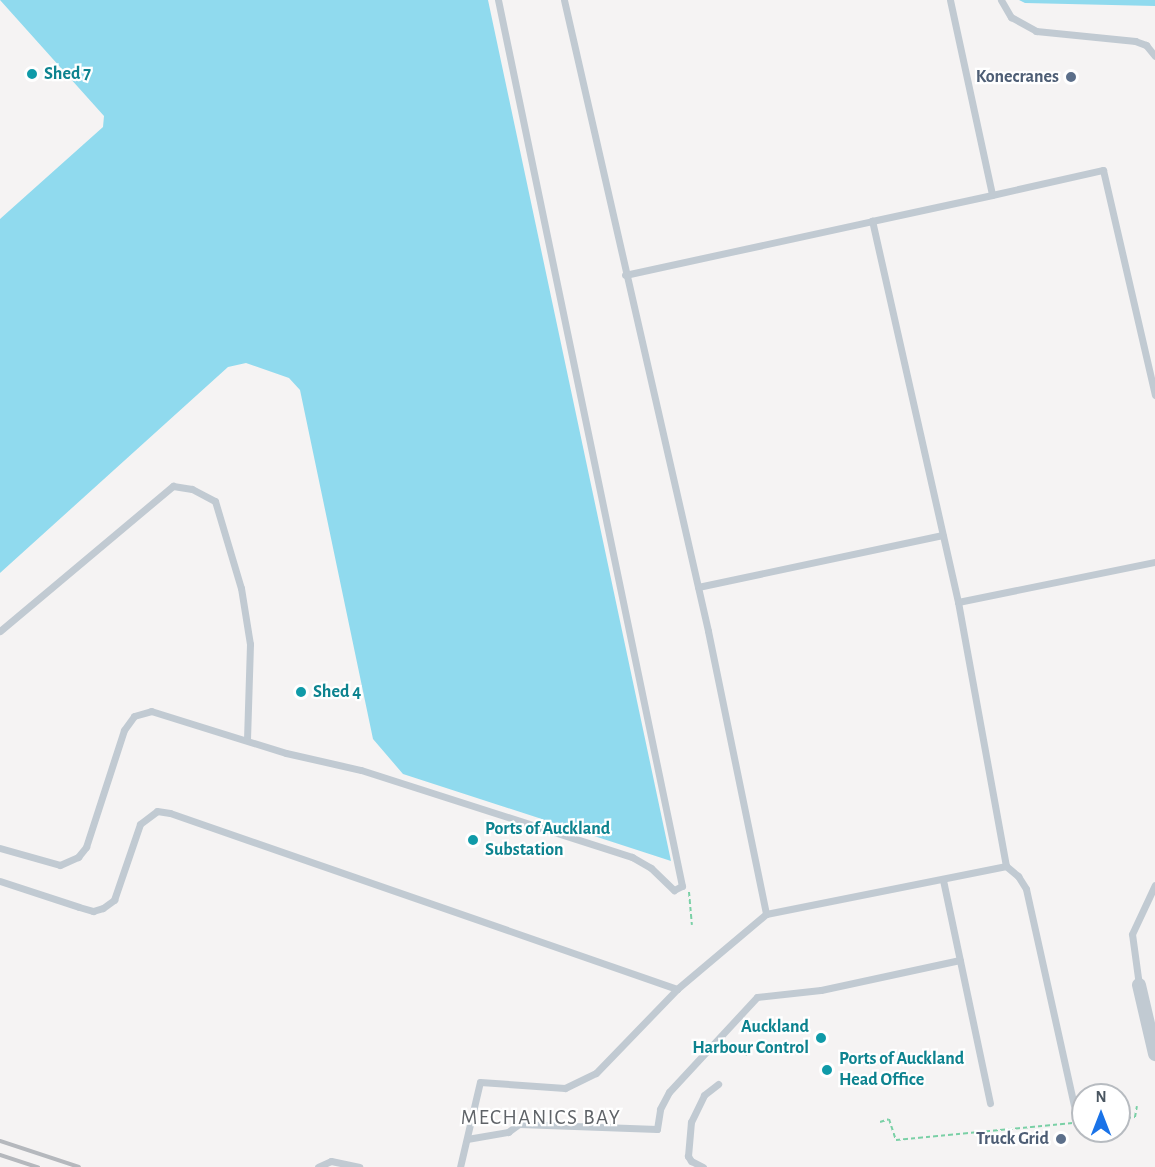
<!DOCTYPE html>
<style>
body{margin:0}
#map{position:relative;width:1155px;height:1167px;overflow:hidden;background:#f5f3f3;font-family:"Alegreya Sans",sans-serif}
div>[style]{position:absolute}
.water>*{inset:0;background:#90daee}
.path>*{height:2px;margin-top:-1px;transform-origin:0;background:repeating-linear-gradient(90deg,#7ad0a6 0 4.5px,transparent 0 7.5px)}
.service>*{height:7px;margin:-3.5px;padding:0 3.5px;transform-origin:3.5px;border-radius:3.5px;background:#c1cad2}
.minor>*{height:14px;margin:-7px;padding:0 7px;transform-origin:7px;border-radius:7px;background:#c1cad2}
.rail>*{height:4px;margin:-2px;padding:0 2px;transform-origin:2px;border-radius:2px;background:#b5b8bd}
.dots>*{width:16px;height:16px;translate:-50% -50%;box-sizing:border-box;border:3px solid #fff;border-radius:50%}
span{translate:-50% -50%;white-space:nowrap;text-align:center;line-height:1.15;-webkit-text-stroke:4.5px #fff;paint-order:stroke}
.culture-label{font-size:18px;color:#0d838f;font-weight:700}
.left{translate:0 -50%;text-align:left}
.right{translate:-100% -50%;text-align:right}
.service-label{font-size:18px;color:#4e5e75;font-weight:700}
.quarter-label{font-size:21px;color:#5f6368;letter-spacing:1.5px}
.north{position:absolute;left:1071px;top:1083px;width:60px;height:60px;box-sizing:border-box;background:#fff;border:2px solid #b7bbc0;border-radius:50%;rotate:0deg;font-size:16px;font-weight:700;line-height:24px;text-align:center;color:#4a5661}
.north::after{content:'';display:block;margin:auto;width:21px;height:27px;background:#1a73e8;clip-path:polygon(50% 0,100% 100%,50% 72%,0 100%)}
</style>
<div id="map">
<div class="water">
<div style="clip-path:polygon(0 0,488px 0,671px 861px,403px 774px,373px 739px,300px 390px,289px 378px,246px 363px,228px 367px,0 573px,0 219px,103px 127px,104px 116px)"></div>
<div style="clip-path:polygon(1019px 0,1155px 0,1155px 6px,1025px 3px)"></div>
</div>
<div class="path">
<div style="left:689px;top:892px;width:33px;rotate:85deg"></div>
<div style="left:738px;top:1049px;width:11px;rotate:34deg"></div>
<div style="left:1119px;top:1119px;width:16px;rotate:-7deg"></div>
<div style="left:1135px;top:1117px;width:11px;rotate:-80deg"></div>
<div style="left:880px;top:1122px;width:9px;rotate:-18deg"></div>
<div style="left:889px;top:1119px;width:22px;rotate:72deg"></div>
<div style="left:896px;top:1140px;width:188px;rotate:-5.5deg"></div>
</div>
<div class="service">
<div style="left:564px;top:0;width:647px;rotate:77.14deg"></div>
<div style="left:708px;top:631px;width:289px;rotate:78.4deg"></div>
<div style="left:950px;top:0;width:199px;rotate:77.8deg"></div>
<div style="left:992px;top:195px;width:114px;rotate:-12.7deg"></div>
<div style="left:1103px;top:170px;width:231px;rotate:77deg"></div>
<div style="left:1001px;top:0;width:20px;rotate:60deg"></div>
<div style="left:1011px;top:17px;width:29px;rotate:29deg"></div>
<div style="left:1036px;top:31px;width:100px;rotate:5.8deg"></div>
<div style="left:1135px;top:41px;width:12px;rotate:20deg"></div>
<div style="left:1146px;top:45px;width:14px;rotate:51deg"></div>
<div style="left:625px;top:275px;width:253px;rotate:-12.3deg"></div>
<div style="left:698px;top:587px;width:250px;rotate:-12deg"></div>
<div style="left:958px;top:602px;width:391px;rotate:-102.7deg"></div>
<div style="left:872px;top:221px;width:123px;rotate:-12.2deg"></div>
<div style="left:0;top:631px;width:226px;rotate:-40deg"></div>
<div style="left:173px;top:486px;width:19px;rotate:9deg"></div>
<div style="left:192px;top:489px;width:26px;rotate:28deg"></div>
<div style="left:215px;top:501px;width:91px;rotate:73.4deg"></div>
<div style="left:241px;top:588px;width:57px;rotate:80.9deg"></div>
<div style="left:250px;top:644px;width:96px;rotate:91.8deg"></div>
<div style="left:0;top:848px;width:62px;rotate:15.8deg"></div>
<div style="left:60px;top:865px;width:20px;rotate:-24deg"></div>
<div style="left:78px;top:857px;width:13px;rotate:-51deg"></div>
<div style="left:86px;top:847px;width:123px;rotate:-72deg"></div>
<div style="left:124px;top:730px;width:17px;rotate:-54deg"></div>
<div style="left:134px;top:716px;width:18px;rotate:-16deg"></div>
<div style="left:151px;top:711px;width:141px;rotate:17.3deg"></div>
<div style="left:286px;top:753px;width:77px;rotate:12.8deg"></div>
<div style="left:361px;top:770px;width:285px;rotate:17.8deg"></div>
<div style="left:632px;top:857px;width:22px;rotate:30deg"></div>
<div style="left:651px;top:868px;width:32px;rotate:44deg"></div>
<div style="left:674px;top:890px;width:9px;rotate:-27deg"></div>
<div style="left:682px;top:886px;width:905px;rotate:-101.73deg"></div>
<div style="left:1006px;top:866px;width:16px;rotate:40deg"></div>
<div style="left:1018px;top:876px;width:15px;rotate:58deg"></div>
<div style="left:1026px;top:889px;width:221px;rotate:77.5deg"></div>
<div style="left:943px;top:880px;width:228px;rotate:78.1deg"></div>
<div style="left:0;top:881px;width:83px;rotate:18.2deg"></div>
<div style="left:79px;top:907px;width:15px;rotate:16deg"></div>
<div style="left:93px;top:911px;width:10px;rotate:-17deg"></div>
<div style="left:103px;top:908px;width:14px;rotate:-36deg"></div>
<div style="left:114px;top:900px;width:80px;rotate:-71.1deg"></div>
<div style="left:140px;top:824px;width:21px;rotate:-37deg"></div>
<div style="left:157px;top:811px;width:13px;rotate:9deg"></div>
<div style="left:170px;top:813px;width:537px;rotate:19.14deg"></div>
<div style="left:677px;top:989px;width:116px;rotate:-40.1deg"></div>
<div style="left:766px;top:914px;width:245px;rotate:-11.3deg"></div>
<div style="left:1006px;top:866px;width:268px;rotate:-100.3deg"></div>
<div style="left:958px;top:602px;width:201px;rotate:-11.5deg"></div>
<div style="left:1139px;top:985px;width:51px;rotate:-97.8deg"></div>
<div style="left:1132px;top:934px;width:54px;rotate:-64.9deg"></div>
<div style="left:467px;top:1139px;width:42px;rotate:-9.7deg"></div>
<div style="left:508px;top:1132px;width:14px;rotate:-36deg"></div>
<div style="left:519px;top:1124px;width:138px;rotate:2.1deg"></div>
<div style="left:657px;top:1129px;width:20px;rotate:-81deg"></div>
<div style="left:660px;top:1109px;width:19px;rotate:-62deg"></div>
<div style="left:669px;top:1092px;width:129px;rotate:-47.2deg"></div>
<div style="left:757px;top:997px;width:64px;rotate:-6.2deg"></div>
<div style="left:821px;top:990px;width:142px;rotate:-12.2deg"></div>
<div style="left:318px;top:1167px;width:14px;rotate:-25deg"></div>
<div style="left:331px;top:1161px;width:29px;rotate:12deg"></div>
<div style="left:460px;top:1167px;width:87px;rotate:-76.8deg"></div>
<div style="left:480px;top:1082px;width:85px;rotate:4deg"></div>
<div style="left:565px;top:1088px;width:34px;rotate:-26deg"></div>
<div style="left:596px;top:1073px;width:117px;rotate:-46deg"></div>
<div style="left:703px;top:1167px;width:13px;rotate:-153deg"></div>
<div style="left:691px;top:1161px;width:6px;rotate:-121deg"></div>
<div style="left:688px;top:1156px;width:34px;rotate:-85deg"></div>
<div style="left:691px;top:1122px;width:30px;rotate:-64deg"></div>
<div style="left:704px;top:1095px;width:18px;rotate:-38deg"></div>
</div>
<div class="minor">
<div style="left:1139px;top:985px;width:71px;rotate:76.9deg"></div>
</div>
<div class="rail">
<div style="left:0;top:1141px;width:83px;rotate:18.2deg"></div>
<div style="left:0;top:1155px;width:40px;rotate:18deg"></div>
</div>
<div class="dots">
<div style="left:32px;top:74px;background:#0f9aa8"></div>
<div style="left:1071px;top:77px;background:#5c6f8a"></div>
<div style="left:301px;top:692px;background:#0f9aa8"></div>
<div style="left:473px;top:840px;background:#0f9aa8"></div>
<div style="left:821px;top:1038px;background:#0f9aa8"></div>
<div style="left:827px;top:1070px;background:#0f9aa8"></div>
<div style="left:1061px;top:1139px;background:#5c6f8a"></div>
</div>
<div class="culture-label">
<span class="left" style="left:44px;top:74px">Shed 7</span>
<span class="left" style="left:313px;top:692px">Shed 4</span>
<span class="left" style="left:485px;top:840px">Ports of Auckland<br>Substation</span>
<span class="right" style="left:809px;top:1038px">Auckland<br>Harbour Control</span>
<span class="left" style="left:839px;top:1070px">Ports of Auckland<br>Head Office</span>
</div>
<div class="service-label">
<span class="right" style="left:1059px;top:77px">Konecranes</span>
<span class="right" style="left:1049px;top:1139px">Truck Grid</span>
</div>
<div class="quarter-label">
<span style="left:541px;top:1118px">MECHANICS BAY</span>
</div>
<div class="north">N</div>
</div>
